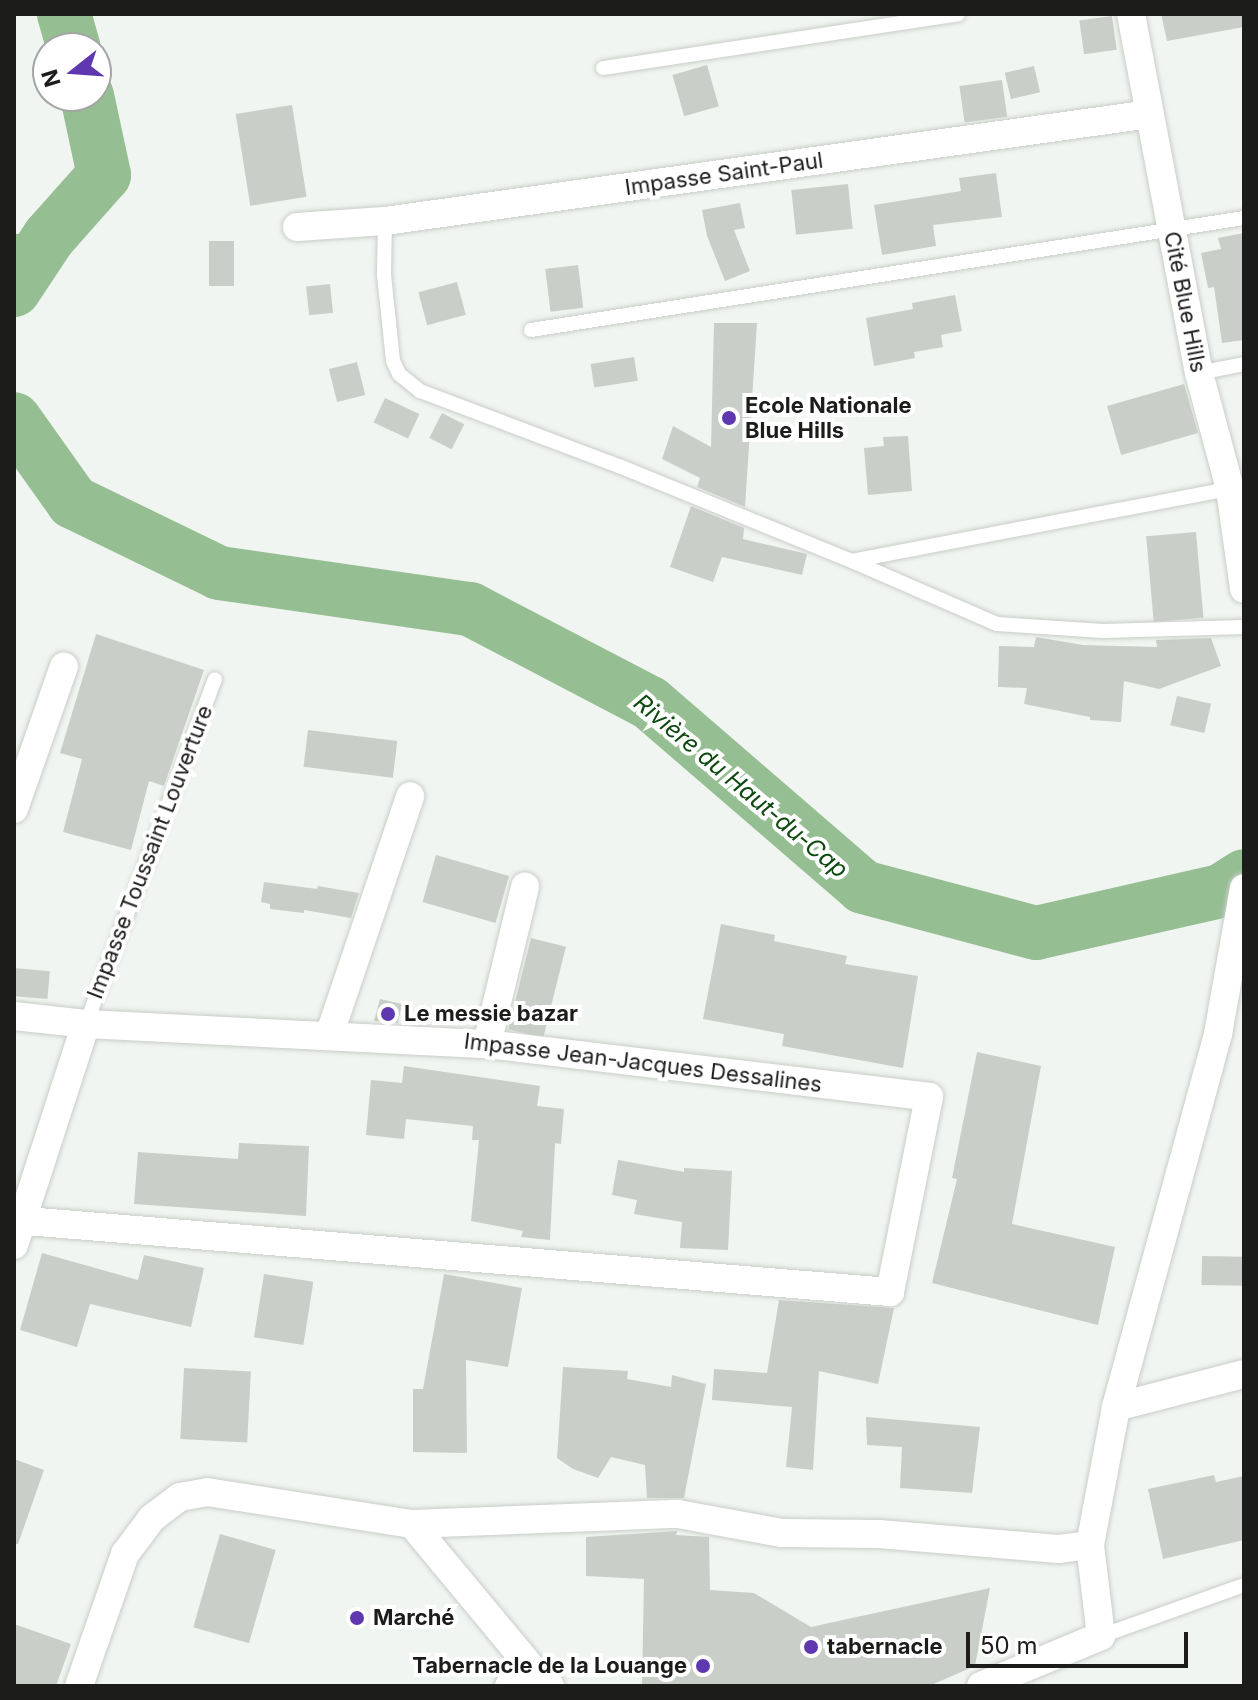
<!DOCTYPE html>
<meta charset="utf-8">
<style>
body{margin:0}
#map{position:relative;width:1258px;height:1700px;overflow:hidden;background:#f1f5f1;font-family:Inter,sans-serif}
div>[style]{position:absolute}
.canal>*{height:32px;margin:-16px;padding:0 16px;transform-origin:16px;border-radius:16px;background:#95be92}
.river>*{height:54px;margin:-27px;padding:0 27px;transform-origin:27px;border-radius:27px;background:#95be92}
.building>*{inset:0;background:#cacec9;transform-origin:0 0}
.roads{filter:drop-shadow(0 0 2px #c9cdc8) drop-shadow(0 0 2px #c9cdc8)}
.service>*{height:14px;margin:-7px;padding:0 7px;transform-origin:7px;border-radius:7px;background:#fff}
.minor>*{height:28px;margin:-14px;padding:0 14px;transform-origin:14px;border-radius:14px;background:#fff}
.dots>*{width:22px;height:22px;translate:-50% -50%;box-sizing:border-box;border:4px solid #fff;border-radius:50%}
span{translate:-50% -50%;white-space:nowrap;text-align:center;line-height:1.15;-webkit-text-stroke:8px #fff;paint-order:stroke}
.street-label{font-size:22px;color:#1c1d1b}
.poi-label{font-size:22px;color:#1c1d1b;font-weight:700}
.left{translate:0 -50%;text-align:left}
.right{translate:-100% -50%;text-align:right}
.water-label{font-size:24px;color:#0e490f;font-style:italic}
.frame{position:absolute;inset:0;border:16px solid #1c1d1b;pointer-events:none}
.north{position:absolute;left:32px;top:32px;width:80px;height:80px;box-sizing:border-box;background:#fff;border:2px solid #a4a5a4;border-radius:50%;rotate:253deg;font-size:22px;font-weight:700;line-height:32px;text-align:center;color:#1c1d1b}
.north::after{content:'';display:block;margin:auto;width:28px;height:36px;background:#5f38b0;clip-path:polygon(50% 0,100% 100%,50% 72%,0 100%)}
.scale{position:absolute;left:966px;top:1632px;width:222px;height:36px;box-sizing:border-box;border:4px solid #1c1d1b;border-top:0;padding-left:10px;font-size:24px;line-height:28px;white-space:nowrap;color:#1c1d1b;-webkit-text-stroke:6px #fff;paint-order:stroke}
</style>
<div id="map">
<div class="canal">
<div style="left:14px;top:250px;width:27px;rotate:-2deg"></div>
</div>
<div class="river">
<div style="left:64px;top:14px;width:35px;rotate:74deg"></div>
<div style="left:14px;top:290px;width:64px;rotate:-56.6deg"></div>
<div style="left:49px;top:237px;width:83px;rotate:-48.4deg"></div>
<div style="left:104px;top:175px;width:81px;rotate:-102.1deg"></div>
<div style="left:14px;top:419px;width:102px;rotate:54.6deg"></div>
<div style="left:73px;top:502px;width:162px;rotate:25.9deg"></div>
<div style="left:219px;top:573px;width:254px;rotate:8.2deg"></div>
<div style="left:470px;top:609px;width:203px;rotate:27.6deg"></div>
<div style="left:650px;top:703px;width:281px;rotate:40.8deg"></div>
<div style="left:863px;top:887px;width:179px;rotate:14.9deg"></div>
<div style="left:1036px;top:933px;width:190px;rotate:-12.8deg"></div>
<div style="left:1221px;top:891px;width:27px;rotate:-33deg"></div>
</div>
<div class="building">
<div style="clip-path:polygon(1161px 14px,1244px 14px,1244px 27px,1167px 41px)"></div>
<div style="left:1112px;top:16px;width:34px;height:33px;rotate:82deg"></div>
<div style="left:707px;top:65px;width:43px;height:36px;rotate:74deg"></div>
<div style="left:1034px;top:66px;width:27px;height:30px;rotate:77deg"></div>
<div style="left:1002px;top:80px;width:37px;height:43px;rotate:82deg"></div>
<div style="left:292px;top:105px;width:93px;height:57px;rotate:81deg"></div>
<div style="clip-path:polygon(996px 173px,1002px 217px,933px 225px,936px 246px,882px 255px,874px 205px,961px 191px,959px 178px)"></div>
<div style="left:848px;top:184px;width:45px;height:57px;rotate:84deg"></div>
<div style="clip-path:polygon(740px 203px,745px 228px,734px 230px,750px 271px,725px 281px,707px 236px,702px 210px)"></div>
<div style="clip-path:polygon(1244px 233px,1244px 340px,1222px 343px,1214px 287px,1208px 288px,1201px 253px,1221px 249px,1218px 238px)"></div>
<div style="left:209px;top:241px;width:25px;height:45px"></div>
<div style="left:578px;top:265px;width:43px;height:33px;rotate:83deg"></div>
<div style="left:457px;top:282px;width:34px;height:40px;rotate:75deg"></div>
<div style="left:330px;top:284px;width:29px;height:24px;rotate:84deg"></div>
<div style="clip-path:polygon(955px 295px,962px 331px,941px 335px,943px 347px,914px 352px,915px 358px,874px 366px,866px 318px,913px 309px,912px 303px)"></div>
<div style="clip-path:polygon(714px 323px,757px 323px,745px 507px,697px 487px,700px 478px,662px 459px,673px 426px,711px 447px)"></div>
<div style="left:634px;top:357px;width:24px;height:44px;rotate:81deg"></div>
<div style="left:357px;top:362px;width:34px;height:29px;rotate:76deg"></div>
<div style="left:1184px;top:384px;width:51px;height:80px;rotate:74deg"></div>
<div style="left:385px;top:398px;width:38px;height:27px;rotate:25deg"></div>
<div style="left:442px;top:413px;width:25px;height:28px;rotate:27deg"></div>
<div style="clip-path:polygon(908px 436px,912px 491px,868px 495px,864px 448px,884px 446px,883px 437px)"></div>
<div style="clip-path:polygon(691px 506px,744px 528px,743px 539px,807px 554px,802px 575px,722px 557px,713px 582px,670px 567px)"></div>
<div style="left:1196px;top:532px;width:86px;height:50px;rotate:85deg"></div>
<div style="clip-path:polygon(96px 634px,204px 670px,164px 786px,149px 781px,131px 850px,63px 832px,82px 759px,60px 753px)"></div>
<div style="clip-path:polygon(1036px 637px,1083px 645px,1157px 647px,1156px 640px,1211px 638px,1221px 666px,1159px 689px,1124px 681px,1121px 722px,1090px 720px,1090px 717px,1024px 704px,1027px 688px,998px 687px,999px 646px,1034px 647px)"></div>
<div style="left:1177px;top:696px;width:35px;height:30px;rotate:13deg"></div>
<div style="left:308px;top:730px;width:90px;height:37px;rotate:7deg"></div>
<div style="left:436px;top:855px;width:76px;height:49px;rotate:16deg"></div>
<div style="clip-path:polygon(264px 882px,317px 889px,318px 886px,359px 893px,351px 918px,304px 910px,304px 913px,270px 909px,270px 904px,261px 902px)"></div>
<div style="clip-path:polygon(721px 924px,775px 935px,774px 941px,847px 956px,845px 964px,918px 976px,903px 1068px,782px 1046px,784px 1034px,703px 1019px)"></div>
<div style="left:531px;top:938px;width:36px;height:94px;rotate:14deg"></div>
<div style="left:14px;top:968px;width:36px;height:28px;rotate:5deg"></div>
<div style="clip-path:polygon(380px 999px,402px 1004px,398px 1023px,374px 1021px)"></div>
<div style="clip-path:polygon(977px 1052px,1041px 1066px,1012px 1224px,1115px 1247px,1098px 1325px,932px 1283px,957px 1179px,952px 1178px)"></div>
<div style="clip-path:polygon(404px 1066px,540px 1086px,537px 1106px,564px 1109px,561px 1144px,555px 1143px,550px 1240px,521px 1237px,523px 1231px,471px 1221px,479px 1140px,472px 1140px,473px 1126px,406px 1119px,404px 1139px,366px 1135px,371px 1080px,402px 1083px)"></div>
<div style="clip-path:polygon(239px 1143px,309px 1146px,306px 1216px,134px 1204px,138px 1152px,238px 1159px)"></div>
<div style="clip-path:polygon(618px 1160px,684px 1172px,684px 1168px,732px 1171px,728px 1250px,680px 1248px,682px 1222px,634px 1214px,637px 1200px,612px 1195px)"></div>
<div style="clip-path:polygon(42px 1253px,138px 1280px,144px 1255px,204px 1268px,191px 1327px,90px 1304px,77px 1347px,20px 1330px)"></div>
<div style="left:1202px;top:1256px;width:42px;height:29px;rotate:1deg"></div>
<div style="left:264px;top:1274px;width:50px;height:64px;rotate:9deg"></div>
<div style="clip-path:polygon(444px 1274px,522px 1288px,508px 1367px,466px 1360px,467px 1453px,413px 1452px,413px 1389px,423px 1389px)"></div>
<div style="clip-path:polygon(779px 1300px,894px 1308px,878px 1384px,819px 1371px,813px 1470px,786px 1467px,792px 1407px,712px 1400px,714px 1369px,767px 1373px)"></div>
<div style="clip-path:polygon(563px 1367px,628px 1371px,627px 1379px,671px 1387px,672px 1375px,706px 1384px,684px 1498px,647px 1498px,645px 1465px,611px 1457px,598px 1478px,573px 1469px,557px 1458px)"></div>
<div style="left:184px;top:1368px;width:67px;height:71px;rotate:3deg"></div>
<div style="clip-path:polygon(866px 1417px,980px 1427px,972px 1493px,900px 1488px,902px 1447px,867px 1445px)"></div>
<div style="clip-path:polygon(14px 1459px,44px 1470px,18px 1544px,14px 1544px)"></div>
<div style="clip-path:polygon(1214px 1475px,1216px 1482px,1244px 1476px,1244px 1540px,1163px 1559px,1148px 1489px)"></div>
<div style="clip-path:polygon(677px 1531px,676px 1535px,709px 1537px,710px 1590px,754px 1593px,811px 1627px,990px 1588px,975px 1666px,929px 1686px,642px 1686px,644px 1579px,586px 1576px,586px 1537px)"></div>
<div style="left:220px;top:1534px;width:58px;height:97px;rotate:16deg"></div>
<div style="clip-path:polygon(14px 1624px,71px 1644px,56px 1686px,14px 1686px)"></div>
</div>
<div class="roads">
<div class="service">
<div style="left:603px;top:68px;width:359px;rotate:-8.6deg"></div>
<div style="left:385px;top:221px;width:54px;rotate:91.1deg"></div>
<div style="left:384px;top:275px;width:86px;rotate:84deg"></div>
<div style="left:393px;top:361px;width:14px;rotate:65deg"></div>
<div style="left:399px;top:374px;width:27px;rotate:39deg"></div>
<div style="left:420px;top:391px;width:213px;rotate:20.7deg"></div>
<div style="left:619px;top:466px;width:252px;rotate:22.2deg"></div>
<div style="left:531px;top:330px;width:722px;rotate:-8.93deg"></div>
<div style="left:1199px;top:373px;width:46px;rotate:-11.3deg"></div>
<div style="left:1244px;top:486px;width:399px;rotate:169.2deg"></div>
<div style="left:852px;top:561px;width:158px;rotate:23.5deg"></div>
<div style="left:997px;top:624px;width:106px;rotate:3.8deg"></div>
<div style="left:1103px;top:631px;width:141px;rotate:-1.6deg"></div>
<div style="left:86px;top:1024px;width:368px;rotate:-69.5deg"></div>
<div style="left:1101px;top:1636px;width:152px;rotate:-19.6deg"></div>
</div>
<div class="minor">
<div style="left:1131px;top:14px;width:365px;rotate:79.3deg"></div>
<div style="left:1199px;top:373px;width:120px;rotate:75deg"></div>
<div style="left:1230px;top:489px;width:101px;rotate:82deg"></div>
<div style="left:297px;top:227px;width:88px;rotate:-3.9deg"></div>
<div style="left:385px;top:221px;width:772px;rotate:-7.96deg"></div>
<div style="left:14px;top:809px;width:151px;rotate:-70.7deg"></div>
<div style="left:14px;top:1016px;width:72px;rotate:6.3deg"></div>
<div style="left:86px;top:1024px;width:401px;rotate:2.9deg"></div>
<div style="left:487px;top:1044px;width:445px;rotate:6.8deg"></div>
<div style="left:929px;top:1097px;width:199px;rotate:101.3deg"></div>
<div style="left:890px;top:1292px;width:879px;rotate:-175.3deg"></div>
<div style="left:330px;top:1033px;width:250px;rotate:-71.3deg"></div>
<div style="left:487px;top:1044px;width:162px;rotate:-76.4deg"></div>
<div style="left:14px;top:1245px;width:232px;rotate:-72deg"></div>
<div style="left:1116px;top:1407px;width:132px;rotate:-14.5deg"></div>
<div style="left:412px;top:1524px;width:191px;rotate:50.3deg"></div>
<div style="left:534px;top:1671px;width:22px;rotate:43deg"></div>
<div style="left:79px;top:1686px;width:140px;rotate:-70.8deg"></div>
<div style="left:125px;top:1554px;width:45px;rotate:-53.1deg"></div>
<div style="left:152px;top:1518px;width:35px;rotate:-37deg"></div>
<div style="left:180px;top:1497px;width:27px;rotate:-10deg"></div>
<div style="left:207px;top:1492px;width:207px;rotate:8.9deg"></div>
<div style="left:412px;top:1524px;width:266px;rotate:-2.2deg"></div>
<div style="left:678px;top:1514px;width:106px;rotate:10.4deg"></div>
<div style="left:782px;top:1533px;width:97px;rotate:0.6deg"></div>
<div style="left:879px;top:1534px;width:180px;rotate:4.8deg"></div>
<div style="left:1058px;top:1549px;width:32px;rotate:-7deg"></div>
<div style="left:509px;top:1686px;width:29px;rotate:-31deg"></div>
<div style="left:981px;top:1686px;width:130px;rotate:-22.6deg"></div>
<div style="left:1101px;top:1636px;width:92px;rotate:-96.9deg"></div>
<div style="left:1090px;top:1545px;width:140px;rotate:-79.3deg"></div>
<div style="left:1116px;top:1407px;width:387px;rotate:-74.7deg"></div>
<div style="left:1218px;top:1034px;width:148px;rotate:-79.9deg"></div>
</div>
</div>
<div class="dots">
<div style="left:729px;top:418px;background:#5f38b0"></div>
<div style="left:388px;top:1014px;background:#5f38b0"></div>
<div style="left:357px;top:1618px;background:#5f38b0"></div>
<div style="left:811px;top:1647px;background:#5f38b0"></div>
<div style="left:703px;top:1666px;background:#5f38b0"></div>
</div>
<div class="street-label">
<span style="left:724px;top:174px;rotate:-8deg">Impasse Saint-Paul</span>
<span style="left:1185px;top:302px;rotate:79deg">Cité Blue Hills</span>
<span style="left:150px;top:852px;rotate:-69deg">Impasse Toussaint Louverture</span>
<span style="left:643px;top:1063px;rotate:7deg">Impasse Jean-Jacques Dessalines</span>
</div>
<div class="poi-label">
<span class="left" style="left:745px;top:418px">Ecole Nationale<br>Blue Hills</span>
<span class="left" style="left:404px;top:1014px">Le messie bazar</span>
<span class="left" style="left:373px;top:1618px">Marché</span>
<span class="left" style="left:827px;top:1647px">tabernacle</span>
<span class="right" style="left:687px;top:1666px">Tabernacle de la Louange</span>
</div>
<div class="water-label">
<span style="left:741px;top:786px;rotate:40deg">Rivière du Haut-du-Cap</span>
</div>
<div class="frame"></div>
<div class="north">N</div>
<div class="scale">50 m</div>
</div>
